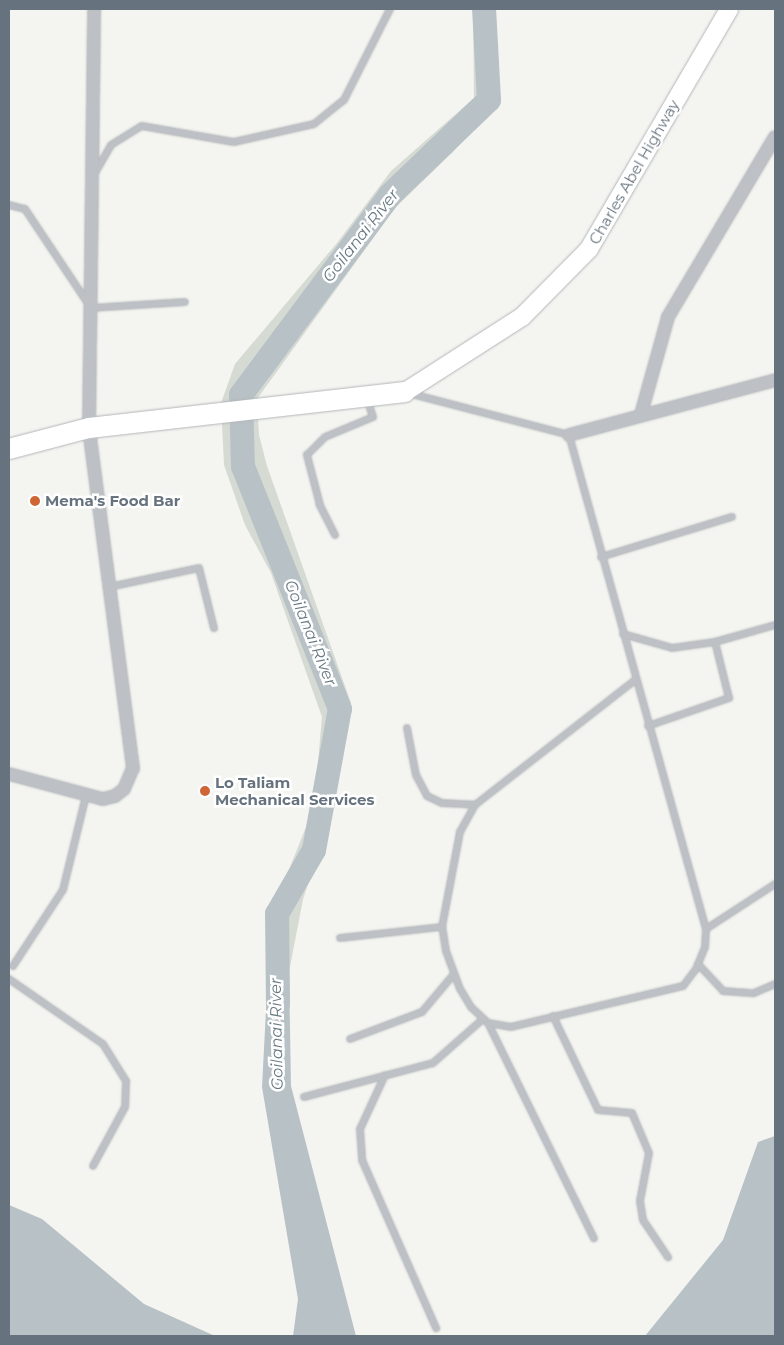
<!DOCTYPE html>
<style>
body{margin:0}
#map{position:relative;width:784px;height:1345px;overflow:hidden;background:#f4f4f0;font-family:Montserrat,sans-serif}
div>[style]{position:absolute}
.green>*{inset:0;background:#d5dad2}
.water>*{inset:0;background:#b8c1c5}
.river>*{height:24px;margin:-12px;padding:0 12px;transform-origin:12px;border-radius:12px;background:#b8c1c5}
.roads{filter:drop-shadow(0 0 1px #b2b6ba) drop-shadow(0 0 1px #b2b6ba)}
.service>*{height:6px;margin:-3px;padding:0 3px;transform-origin:3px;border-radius:3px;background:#bdc0c4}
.minor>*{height:12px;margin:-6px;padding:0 6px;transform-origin:6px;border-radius:6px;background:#bdc0c4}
.secondary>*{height:18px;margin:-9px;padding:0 9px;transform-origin:9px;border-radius:9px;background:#fff}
.primary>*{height:20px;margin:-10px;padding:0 10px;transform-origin:10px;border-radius:10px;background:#fff}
.dots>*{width:14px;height:14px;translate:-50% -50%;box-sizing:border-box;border:2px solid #fff;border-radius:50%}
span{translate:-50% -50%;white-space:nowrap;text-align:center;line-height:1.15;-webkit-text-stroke:5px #fff;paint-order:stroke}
.street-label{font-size:15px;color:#66727e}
.poi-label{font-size:15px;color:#66727e;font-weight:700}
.left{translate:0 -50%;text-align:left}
.water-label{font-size:16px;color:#677982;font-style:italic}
.frame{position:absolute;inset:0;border:10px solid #66727e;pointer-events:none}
</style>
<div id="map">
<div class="green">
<div style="clip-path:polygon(473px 9px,493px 9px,500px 99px,453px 152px,395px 208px,257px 399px,259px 435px,267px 466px,351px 703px,326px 830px,303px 899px,289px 972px,268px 972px,270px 917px,314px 807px,322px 717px,271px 573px,245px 525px,224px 465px,221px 403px,235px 364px,337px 243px,391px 171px,474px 98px)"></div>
</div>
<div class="water">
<div style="clip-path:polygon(268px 972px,289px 972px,291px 1086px,356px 1336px,293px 1336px,298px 1299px,262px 1087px)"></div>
<div style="clip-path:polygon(775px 1136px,775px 1336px,645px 1336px,723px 1240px,758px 1142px)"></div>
<div style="clip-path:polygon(9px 1205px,42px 1219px,144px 1304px,215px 1336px,9px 1336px)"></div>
</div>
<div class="river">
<div style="left:278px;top:1004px;width:90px;rotate:-90.6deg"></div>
<div style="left:277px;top:914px;width:74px;rotate:-60deg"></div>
<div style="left:314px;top:850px;width:143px;rotate:-79.6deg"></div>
<div style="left:340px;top:709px;width:261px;rotate:-111.8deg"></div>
<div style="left:243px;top:467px;width:72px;rotate:-91.6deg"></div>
<div style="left:241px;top:395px;width:249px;rotate:-53.3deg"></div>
<div style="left:390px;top:195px;width:137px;rotate:-43.8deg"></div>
<div style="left:489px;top:100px;width:91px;rotate:-93.1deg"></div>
</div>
<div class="roads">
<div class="service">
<div style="left:95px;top:173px;width:32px;rotate:-60deg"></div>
<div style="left:111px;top:145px;width:36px;rotate:-32deg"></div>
<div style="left:142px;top:126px;width:93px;rotate:9.9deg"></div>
<div style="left:234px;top:142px;width:82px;rotate:-12.7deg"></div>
<div style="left:314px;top:124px;width:38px;rotate:-39deg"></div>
<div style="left:344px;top:100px;width:102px;rotate:-63.2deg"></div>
<div style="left:9px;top:205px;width:16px;rotate:14deg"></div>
<div style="left:25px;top:209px;width:119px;rotate:56.3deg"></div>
<div style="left:91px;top:308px;width:94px;rotate:-3.7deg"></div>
<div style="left:408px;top:393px;width:166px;rotate:14.6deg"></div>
<div style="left:569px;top:435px;width:513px;rotate:74.5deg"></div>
<div style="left:706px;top:929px;width:18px;rotate:93deg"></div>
<div style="left:705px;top:947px;width:24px;rotate:112deg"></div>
<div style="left:696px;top:969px;width:21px;rotate:127deg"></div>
<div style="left:683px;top:986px;width:177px;rotate:166.6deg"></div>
<div style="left:511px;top:1027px;width:23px;rotate:-170deg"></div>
<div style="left:488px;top:1023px;width:23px;rotate:-137deg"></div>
<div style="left:471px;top:1007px;width:21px;rotate:-121deg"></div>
<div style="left:460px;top:989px;width:40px;rotate:-110.2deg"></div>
<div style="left:446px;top:951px;width:24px;rotate:-99deg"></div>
<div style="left:442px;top:927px;width:97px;rotate:-79.3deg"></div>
<div style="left:460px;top:832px;width:31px;rotate:-61deg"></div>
<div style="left:475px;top:805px;width:203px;rotate:-38deg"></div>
<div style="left:335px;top:535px;width:34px;rotate:-117deg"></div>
<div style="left:320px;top:505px;width:52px;rotate:-104.6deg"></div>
<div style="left:307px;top:455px;width:25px;rotate:-45deg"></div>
<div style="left:325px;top:437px;width:52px;rotate:-22.6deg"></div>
<div style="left:373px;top:417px;width:19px;rotate:-108deg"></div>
<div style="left:601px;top:557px;width:137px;rotate:-17deg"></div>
<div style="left:109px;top:587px;width:92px;rotate:-11.9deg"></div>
<div style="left:199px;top:568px;width:62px;rotate:76deg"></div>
<div style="left:623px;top:634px;width:51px;rotate:15.9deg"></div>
<div style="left:672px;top:648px;width:43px;rotate:-7.9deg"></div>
<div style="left:715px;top:642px;width:62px;rotate:-15.8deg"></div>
<div style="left:648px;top:726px;width:86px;rotate:-19.1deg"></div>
<div style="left:729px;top:698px;width:58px;rotate:-104deg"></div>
<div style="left:407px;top:728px;width:48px;rotate:79.2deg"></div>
<div style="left:416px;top:775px;width:24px;rotate:62deg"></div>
<div style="left:427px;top:796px;width:17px;rotate:25deg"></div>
<div style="left:442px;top:803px;width:33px;rotate:3deg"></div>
<div style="left:706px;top:929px;width:82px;rotate:-33.1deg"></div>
<div style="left:340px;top:938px;width:103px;rotate:-6.2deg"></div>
<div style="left:698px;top:964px;width:37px;rotate:47deg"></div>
<div style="left:723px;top:991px;width:31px;rotate:4deg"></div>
<div style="left:754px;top:993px;width:23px;rotate:-23deg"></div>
<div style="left:13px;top:966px;width:91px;rotate:-56.7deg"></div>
<div style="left:63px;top:890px;width:97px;rotate:-76.3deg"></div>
<div style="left:9px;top:979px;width:114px;rotate:34.7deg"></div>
<div style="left:103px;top:1044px;width:44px;rotate:58.1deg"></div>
<div style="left:126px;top:1081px;width:26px;rotate:92deg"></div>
<div style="left:125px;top:1107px;width:67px;rotate:118.5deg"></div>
<div style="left:553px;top:1016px;width:104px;rotate:64.4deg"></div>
<div style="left:598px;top:1110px;width:34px;rotate:5deg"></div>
<div style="left:632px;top:1113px;width:43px;rotate:67deg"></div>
<div style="left:649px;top:1153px;width:49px;rotate:100.6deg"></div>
<div style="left:640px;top:1201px;width:19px;rotate:81deg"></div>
<div style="left:643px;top:1220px;width:45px;rotate:56deg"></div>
<div style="left:488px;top:1023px;width:240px;rotate:63.8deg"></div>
<div style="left:350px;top:1039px;width:77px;rotate:-20.6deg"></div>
<div style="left:422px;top:1012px;width:50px;rotate:-49.9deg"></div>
<div style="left:385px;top:1075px;width:60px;rotate:114.8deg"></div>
<div style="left:360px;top:1129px;width:31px;rotate:86deg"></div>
<div style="left:362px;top:1160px;width:184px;rotate:66.2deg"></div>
<div style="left:304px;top:1097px;width:133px;rotate:-14.8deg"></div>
<div style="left:433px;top:1063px;width:65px;rotate:-41.3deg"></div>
</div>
<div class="minor">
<div style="left:641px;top:414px;width:101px;rotate:-74.4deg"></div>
<div style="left:668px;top:317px;width:209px;rotate:-59.3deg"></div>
<div style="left:569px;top:435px;width:213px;rotate:-14.9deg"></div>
<div style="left:9px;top:774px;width:97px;rotate:14.9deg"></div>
<div style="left:103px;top:799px;width:12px;rotate:-14deg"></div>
<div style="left:115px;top:796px;width:11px;rotate:-38deg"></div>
<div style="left:124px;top:789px;width:23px;rotate:-67deg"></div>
<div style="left:133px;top:768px;width:343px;rotate:-97.4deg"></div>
<div style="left:89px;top:428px;width:419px;rotate:-89.3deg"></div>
</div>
<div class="secondary">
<div style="left:405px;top:392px;width:139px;rotate:-32.7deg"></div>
<div style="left:522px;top:317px;width:95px;rotate:-45.4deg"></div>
<div style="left:589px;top:249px;width:278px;rotate:-59.7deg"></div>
</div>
<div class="primary">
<div style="left:9px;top:449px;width:83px;rotate:-14.7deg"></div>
<div style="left:89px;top:428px;width:318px;rotate:-6.5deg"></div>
</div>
</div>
<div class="dots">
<div style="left:35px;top:501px;background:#cf6435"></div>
<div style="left:205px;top:791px;background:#cf6435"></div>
</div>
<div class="street-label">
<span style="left:634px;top:172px;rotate:-60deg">Charles Abel Highway</span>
</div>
<div class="poi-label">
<span class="left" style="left:45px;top:501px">Mema's Food Bar</span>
<span class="left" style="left:215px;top:791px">Lo Taliam<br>Mechanical Services</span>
</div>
<div class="water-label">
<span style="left:361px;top:236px;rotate:-52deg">Goilanai River</span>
<span style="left:310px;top:633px;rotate:68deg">Goilanai River</span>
<span style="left:277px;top:1034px;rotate:-91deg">Goilanai River</span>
</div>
<div class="frame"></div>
</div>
